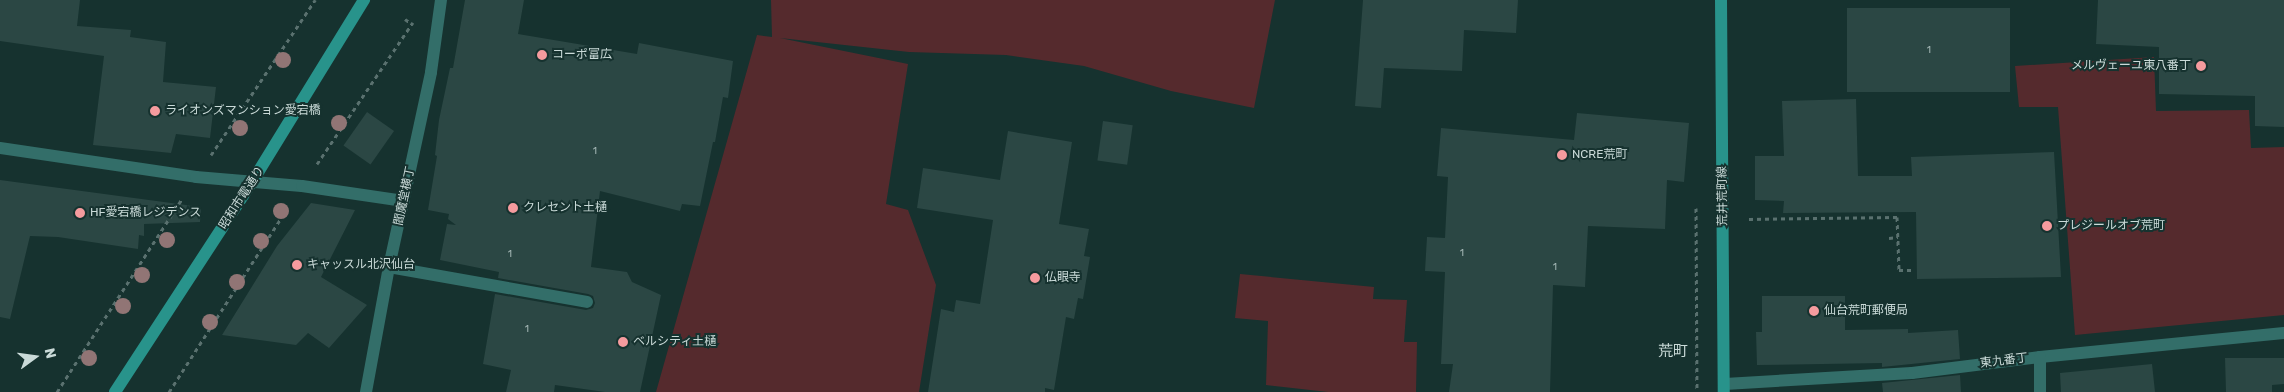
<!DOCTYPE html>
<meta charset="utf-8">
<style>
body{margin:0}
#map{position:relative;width:2284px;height:392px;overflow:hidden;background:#16322f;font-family:Rubik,"Noto Sans JP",sans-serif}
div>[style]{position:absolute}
.green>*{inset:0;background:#552a2d}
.building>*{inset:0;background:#2b4744;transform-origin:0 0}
.path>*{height:3px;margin-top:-1.5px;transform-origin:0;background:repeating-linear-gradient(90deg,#5a716f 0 4px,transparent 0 8px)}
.lane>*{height:12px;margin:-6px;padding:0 6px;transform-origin:6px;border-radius:6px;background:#336e69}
.street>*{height:12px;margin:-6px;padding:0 6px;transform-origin:6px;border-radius:6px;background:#336e69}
.secondary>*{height:12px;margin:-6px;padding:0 6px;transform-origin:6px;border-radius:6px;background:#28938b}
.trees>*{width:16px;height:16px;margin:-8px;border-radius:50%;background:#917575}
.dots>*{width:14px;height:14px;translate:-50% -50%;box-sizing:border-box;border:2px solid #16322f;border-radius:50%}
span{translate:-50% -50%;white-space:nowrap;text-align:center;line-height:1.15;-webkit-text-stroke:4px #16322f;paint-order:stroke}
.number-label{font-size:10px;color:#a2b5b3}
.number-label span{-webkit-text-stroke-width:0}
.poi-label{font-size:12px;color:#cadad8}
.left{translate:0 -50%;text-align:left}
.right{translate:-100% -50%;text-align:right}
.street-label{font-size:12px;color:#cadad8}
.quarter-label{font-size:15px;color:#cadad8}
.north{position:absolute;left:10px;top:332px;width:50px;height:50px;-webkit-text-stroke:4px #16322f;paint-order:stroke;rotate:76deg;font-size:14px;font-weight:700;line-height:20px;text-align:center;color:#cadad8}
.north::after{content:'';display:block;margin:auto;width:18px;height:22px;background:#cadad8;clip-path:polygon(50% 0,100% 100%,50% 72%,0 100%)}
</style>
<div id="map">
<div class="green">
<div style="clip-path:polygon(771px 0,1275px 0,1254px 108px,1171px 91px,1084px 66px,1006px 55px,909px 52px,780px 38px,908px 64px,886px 204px,908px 210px,936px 285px,919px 392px,656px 392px,757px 35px,772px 37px)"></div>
<div style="clip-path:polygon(2154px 57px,2156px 111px,2249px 110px,2251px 148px,2284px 147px,2284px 315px,2075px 335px,2058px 107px,2019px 107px,2015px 66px)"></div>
<div style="clip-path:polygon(1240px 274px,1374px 287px,1373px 299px,1407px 300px,1404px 342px,1417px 342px,1416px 392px,1328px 392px,1266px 385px,1268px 321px,1235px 318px)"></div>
</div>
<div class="building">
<div style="clip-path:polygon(0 0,80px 0,77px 26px,131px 30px,130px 37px,166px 42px,163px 82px,216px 87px,210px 138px,176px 134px,171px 153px,93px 145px,104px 56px,0 41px)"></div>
<div style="clip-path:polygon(465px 0,524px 0,518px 34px,637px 54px,639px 43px,733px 61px,728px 98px,723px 97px,715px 142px,713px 142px,700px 206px,682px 204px,680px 211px,600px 191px,591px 267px,627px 272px,632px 282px,661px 295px,640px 392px,605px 392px,555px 385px,554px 392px,506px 392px,511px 370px,483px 364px,495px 294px,586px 310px,593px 308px,595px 303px,593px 296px,588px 294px,498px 278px,499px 272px,440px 260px,447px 224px,456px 225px,448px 219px,449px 214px,428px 210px,437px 156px,435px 155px,439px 120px,450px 68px,453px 68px)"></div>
<div style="clip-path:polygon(1363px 0,1518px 0,1516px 33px,1464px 30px,1462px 71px,1384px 68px,1381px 108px,1355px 106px)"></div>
<div style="clip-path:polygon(2098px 0,2284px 0,2284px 127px,2255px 126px,2255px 96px,2159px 94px,2159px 47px,2096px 44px)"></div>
<div style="left:2010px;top:8px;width:84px;height:163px;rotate:90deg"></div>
<div style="clip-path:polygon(1856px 99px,1858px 176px,1912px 176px,1911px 157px,2054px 152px,2061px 277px,1917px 279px,1916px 212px,1783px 213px,1784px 201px,1755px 200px,1755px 156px,1784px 156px,1782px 101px)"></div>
<div style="left:367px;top:112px;width:33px;height:41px;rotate:35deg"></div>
<div style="clip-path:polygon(1577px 113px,1689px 123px,1684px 182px,1667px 180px,1665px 229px,1588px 226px,1585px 287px,1553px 285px,1550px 392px,1449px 392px,1453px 364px,1441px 364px,1445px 272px,1425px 271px,1427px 237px,1445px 238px,1448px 177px,1437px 176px,1441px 128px,1574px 140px)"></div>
<div style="left:1103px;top:121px;width:30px;height:40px;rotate:8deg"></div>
<div style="clip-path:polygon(1008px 131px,1072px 142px,1059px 224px,1089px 229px,1084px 256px,1090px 257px,1083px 299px,1078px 298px,1074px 319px,1066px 317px,1054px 390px,1045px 388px,1045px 392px,928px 392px,941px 309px,954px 312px,956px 300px,980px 304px,993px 220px,917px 208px,923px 168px,1000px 180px)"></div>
<div style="clip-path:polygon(0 180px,201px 207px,200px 222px,144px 224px,144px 236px,139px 235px,138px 249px,58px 237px,30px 236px,10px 319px,0 317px)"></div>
<div style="clip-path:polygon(311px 203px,355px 210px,321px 277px,367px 305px,329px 348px,308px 333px,296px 345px,222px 335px,277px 246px)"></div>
<div style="clip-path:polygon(1762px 296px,1845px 296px,1845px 330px,1908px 329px,1908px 333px,1958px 330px,1960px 359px,1882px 367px,1882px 363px,1757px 365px,1756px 332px,1762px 332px)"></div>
<div style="clip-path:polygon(2225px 358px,2284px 358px,2284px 384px,2272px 385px,2272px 392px,2226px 392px)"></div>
<div style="clip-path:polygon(2152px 364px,2155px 392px,2061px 392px,2060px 373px)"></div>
<div style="clip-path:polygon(1960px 375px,1961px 392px,1883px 392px,1882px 383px)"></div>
</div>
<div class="path">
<div style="left:405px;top:19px;width:9px;rotate:36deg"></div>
<div style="left:211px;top:155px;width:187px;rotate:-56.1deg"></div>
<div style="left:317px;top:164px;width:171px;rotate:-55.9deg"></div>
<div style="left:1696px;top:208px;width:184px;rotate:89.7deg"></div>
<div style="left:1749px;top:219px;width:148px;rotate:-0.8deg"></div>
<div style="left:1897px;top:217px;width:53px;rotate:87.8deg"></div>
<div style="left:1899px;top:270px;width:12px"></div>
<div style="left:1889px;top:238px;width:9px;rotate:-6deg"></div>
<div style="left:57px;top:392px;width:230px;rotate:-57.1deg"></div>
<div style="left:169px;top:392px;width:218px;rotate:-57.2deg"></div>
</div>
<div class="lane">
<div style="left:389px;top:267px;width:201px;rotate:10deg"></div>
</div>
<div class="street">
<div style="left:0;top:148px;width:198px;rotate:8.4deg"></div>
<div style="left:196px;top:177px;width:106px;rotate:4.9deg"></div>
<div style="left:302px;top:186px;width:103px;rotate:8.4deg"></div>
<div style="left:1725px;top:384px;width:187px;rotate:-3.4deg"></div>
<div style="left:1912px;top:373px;width:129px;rotate:-7.1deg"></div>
<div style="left:2040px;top:357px;width:245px;rotate:-5.6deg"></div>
<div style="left:366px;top:392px;width:127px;rotate:-79.6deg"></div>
<div style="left:389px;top:267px;width:199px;rotate:-77.8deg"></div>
<div style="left:431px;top:72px;width:73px;rotate:-82.1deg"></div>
<div style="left:2040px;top:392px;width:35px;rotate:-90deg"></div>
</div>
<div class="secondary">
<div style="left:1721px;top:0;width:392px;rotate:89.6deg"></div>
<div style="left:115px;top:392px;width:251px;rotate:-56.9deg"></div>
<div style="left:252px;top:182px;width:214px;rotate:-58.4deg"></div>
</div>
<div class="trees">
<div style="left:283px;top:60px"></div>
<div style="left:339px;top:123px"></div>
<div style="left:240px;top:128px"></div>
<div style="left:281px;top:211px"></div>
<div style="left:167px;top:240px"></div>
<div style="left:261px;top:241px"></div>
<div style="left:142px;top:275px"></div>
<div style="left:237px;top:282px"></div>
<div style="left:123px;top:306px"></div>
<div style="left:210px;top:322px"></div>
<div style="left:89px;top:358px"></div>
</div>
<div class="dots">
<div style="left:542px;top:55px;background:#f59b9e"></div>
<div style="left:2201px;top:66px;background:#f59b9e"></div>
<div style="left:155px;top:111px;background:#f59b9e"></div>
<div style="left:1562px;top:155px;background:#f59b9e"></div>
<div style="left:513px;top:208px;background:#f59b9e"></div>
<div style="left:80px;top:213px;background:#f59b9e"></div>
<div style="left:2047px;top:226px;background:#f59b9e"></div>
<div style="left:297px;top:265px;background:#f59b9e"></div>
<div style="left:1035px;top:278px;background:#f59b9e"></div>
<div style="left:1814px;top:311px;background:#f59b9e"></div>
<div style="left:623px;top:342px;background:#f59b9e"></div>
</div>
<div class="number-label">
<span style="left:1929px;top:51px">1</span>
<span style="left:595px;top:152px">1</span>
<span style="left:1462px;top:254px">1</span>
<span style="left:510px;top:255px">1</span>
<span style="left:1555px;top:268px">1</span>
<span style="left:527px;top:330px">1</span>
</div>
<div class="poi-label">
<span class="left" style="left:552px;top:55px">コーポ富広</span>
<span class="right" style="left:2191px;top:66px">メルヴェーユ東八番丁</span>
<span class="left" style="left:165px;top:111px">ライオンズマンション愛宕橋</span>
<span class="left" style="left:1572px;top:155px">NCRE荒町</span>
<span class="left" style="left:523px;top:208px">クレセント土樋</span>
<span class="left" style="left:90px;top:213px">HF愛宕橋レジデンス</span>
<span class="left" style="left:2057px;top:226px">プレジールオブ荒町</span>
<span class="left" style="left:307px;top:265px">キャッスル北沢仙台</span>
<span class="left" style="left:1045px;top:278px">仏眼寺</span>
<span class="left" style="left:1824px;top:311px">仙台荒町郵便局</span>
<span class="left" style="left:633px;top:342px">ベルシティ土樋</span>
</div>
<div class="street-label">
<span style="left:405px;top:196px;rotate:-78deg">閻魔堂横丁</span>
<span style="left:1723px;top:196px;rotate:-91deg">荒井荒町線</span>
<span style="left:242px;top:198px;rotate:-57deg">昭和市電通り</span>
<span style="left:2004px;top:361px;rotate:-7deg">東九番丁</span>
</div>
<div class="quarter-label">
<span style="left:1673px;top:352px">荒町</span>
</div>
<div class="north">N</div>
</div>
